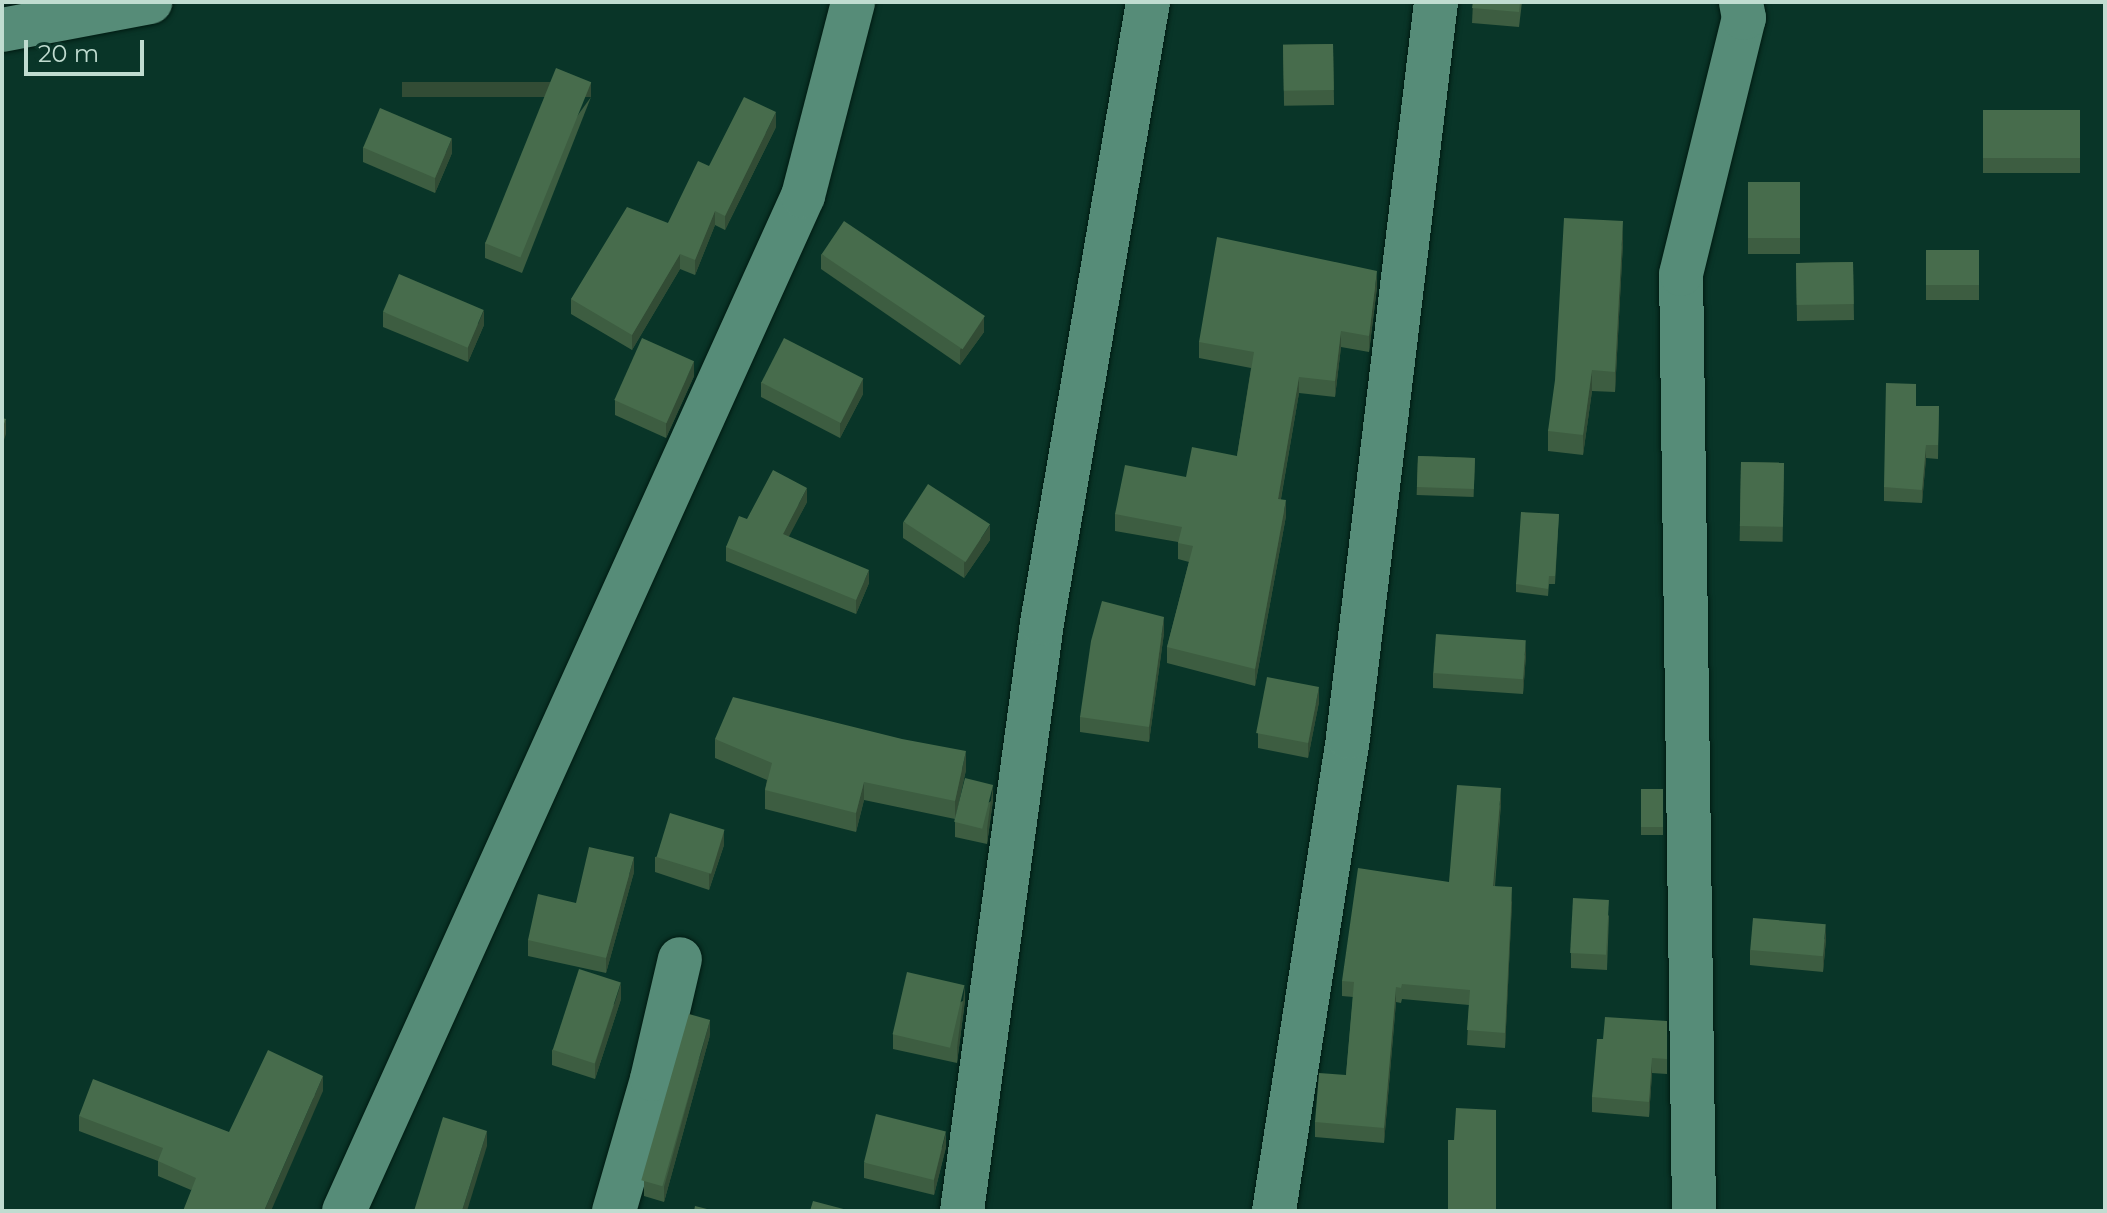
<!DOCTYPE html>
<style>
body{margin:0}
#map{position:relative;width:2107px;height:1213px;overflow:hidden;background:#093528;font-family:Montserrat,sans-serif}
div>[style]{position:absolute}
.roads{filter:drop-shadow(0 0 2px #001b12) drop-shadow(0 0 2px #001b12)}
.minor>*{height:44px;margin:-22px;padding:0 22px;transform-origin:22px;border-radius:22px;background:#568c78}
.wall>*{inset:0;background:#3d5d41;transform-origin:0 0}
.shaded-wall>*{inset:0;background:#324c35;transform-origin:0 0}
.building>*{inset:0;background:#476c4c;transform-origin:0 0}
span{translate:-50% -50%;white-space:nowrap;text-align:center;line-height:1.15;-webkit-text-stroke:6px #093528;paint-order:stroke}
.frame{position:absolute;inset:0;border:4px solid #c0dcd0;pointer-events:none}
.scale{position:absolute;left:24px;top:40px;width:120px;height:36px;box-sizing:border-box;border:4px solid #c0dcd0;border-top:0;padding-left:10px;font-size:24px;line-height:28px;white-space:nowrap;color:#c0dcd0;-webkit-text-stroke:6px #093528;paint-order:stroke}
</style>
<div id="map">
<div class="roads">
<div class="minor">
<div style="left:2px;top:30px;width:151px;rotate:-10.7deg"></div>
<div style="left:344px;top:1211px;width:1114px;rotate:-65.67deg"></div>
<div style="left:803px;top:196px;width:200px;rotate:-75.5deg"></div>
<div style="left:614px;top:1211px;width:137px;rotate:-73.9deg"></div>
<div style="left:652px;top:1079px;width:123px;rotate:-76.9deg"></div>
<div style="left:962px;top:1211px;width:593px;rotate:-82.25deg"></div>
<div style="left:1042px;top:623px;width:630px;rotate:-80.31deg"></div>
<div style="left:1274px;top:1211px;width:480px;rotate:-81.1deg"></div>
<div style="left:1348px;top:737px;width:740px;rotate:-83.17deg"></div>
<div style="left:1694px;top:1211px;width:937px;rotate:-90.79deg"></div>
<div style="left:1681px;top:274px;width:264px;rotate:-76.2deg"></div>
<div style="left:1744px;top:18px;width:16px;rotate:-101deg"></div>
</div>
</div>
<div class="wall">
<div style="clip-path:polygon(1473px 2px,1522px 2px,1519px 27px,1472px 23px)"></div>
<div style="left:1333px;top:44px;width:61px;height:50px;rotate:89deg"></div>
<div style="clip-path:polygon(591px 97px,522px 273px,485px 258px,485px 243px)"></div>
<div style="left:1983px;top:110px;width:97px;height:63px"></div>
<div style="clip-path:polygon(776px 127px,725px 230px,715px 225px,695px 275px,680px 269px,632px 350px,571px 314px,571px 299px,668px 223px,709px 166px)"></div>
<div style="clip-path:polygon(363px 147px,452px 153px,435px 193px,363px 162px)"></div>
<div style="left:1748px;top:182px;width:52px;height:72px"></div>
<div style="clip-path:polygon(1623px 242px,1615px 392px,1592px 391px,1583px 455px,1548px 451px,1548px 431px)"></div>
<div style="left:1926px;top:250px;width:53px;height:50px"></div>
<div style="clip-path:polygon(821px 254px,984px 332px,960px 365px,821px 269px)"></div>
<div style="left:1853px;top:262px;width:58px;height:57px;rotate:89deg"></div>
<div style="clip-path:polygon(1377px 287px,1369px 352px,1341px 347px,1335px 397px,1299px 393px,1281px 499px,1286px 516px,1255px 686px,1167px 663px,1167px 647px,1189px 562px,1178px 559px,1178px 542px,1115px 531px,1115px 514px,1186px 477px,1237px 456px,1251px 368px,1199px 358px,1199px 342px)"></div>
<div style="clip-path:polygon(383px 312px,484px 325px,468px 362px,383px 327px)"></div>
<div style="clip-path:polygon(694px 376px,666px 438px,615px 415px,615px 400px)"></div>
<div style="clip-path:polygon(761px 382px,863px 394px,840px 438px,761px 397px)"></div>
<div style="clip-path:polygon(1916px 406px,1939px 406px,1938px 459px,1926px 458px,1922px 503px,1884px 501px,1884px 487px)"></div>
<div style="left:1418px;top:456px;width:57px;height:39px;rotate:2deg"></div>
<div style="left:1741px;top:462px;width:43px;height:79px;rotate:1deg"></div>
<div style="clip-path:polygon(807px 502px,788px 537px,869px 583px,856px 614px,726px 561px,726px 547px,747px 519px)"></div>
<div style="clip-path:polygon(1559px 514px,1555px 584px,1549px 584px,1548px 596px,1516px 592px,1516px 584px)"></div>
<div style="clip-path:polygon(903px 522px,990px 540px,964px 578px,903px 538px)"></div>
<div style="clip-path:polygon(1164px 633px,1149px 742px,1080px 732px,1080px 717px)"></div>
<div style="clip-path:polygon(1526px 655px,1523px 694px,1433px 688px,1433px 673px)"></div>
<div style="clip-path:polygon(1319px 702px,1308px 758px,1258px 748px,1258px 733px)"></div>
<div style="clip-path:polygon(715px 739px,966px 770px,955px 819px,864px 800px,856px 832px,765px 809px,765px 790px,767px 780px,715px 758px)"></div>
<div style="left:1641px;top:789px;width:22px;height:46px"></div>
<div style="clip-path:polygon(993px 800px,987px 844px,955px 837px,955px 822px)"></div>
<div style="clip-path:polygon(1501px 803px,1495px 886px,1512px 902px,1505px 1048px,1467px 1045px,1469px 1005px,1402px 999px,1401px 1003px,1396px 1002px,1384px 1143px,1315px 1137px,1315px 1122px,1346px 1075px,1353px 997px,1342px 996px,1342px 981px,1449px 882px)"></div>
<div style="clip-path:polygon(724px 845px,709px 890px,655px 872px,655px 857px)"></div>
<div style="clip-path:polygon(634px 872px,606px 973px,528px 956px,528px 940px,576px 903px)"></div>
<div style="clip-path:polygon(1609px 915px,1607px 970px,1571px 968px,1571px 953px)"></div>
<div style="clip-path:polygon(1826px 939px,1823px 972px,1750px 965px,1750px 950px)"></div>
<div style="clip-path:polygon(621px 999px,595px 1079px,552px 1065px,552px 1050px)"></div>
<div style="clip-path:polygon(965px 1000px,957px 1063px,893px 1049px,893px 1034px)"></div>
<div style="clip-path:polygon(1667px 1021px,1667px 1074px,1652px 1073px,1649px 1117px,1592px 1112px,1592px 1097px,1603px 1039px)"></div>
<div style="clip-path:polygon(710px 1035px,664px 1202px,644px 1196px,644px 1181px)"></div>
<div style="clip-path:polygon(323px 1091px,191px 1190px,158px 1176px,158px 1161px,79px 1131px,79px 1116px,229px 1132px)"></div>
<div style="clip-path:polygon(946px 1147px,934px 1195px,864px 1178px,864px 1163px)"></div>
</div>
<div class="shaded-wall">
<div style="left:591px;top:82px;width:15px;height:189px;rotate:90deg"></div>
<div style="clip-path:polygon(776px 112px,776px 127px,725px 230px,725px 216px)"></div>
<div style="clip-path:polygon(452px 138px,452px 153px,435px 193px,435px 178px)"></div>
<div style="clip-path:polygon(715px 211px,715px 225px,695px 275px,695px 260px)"></div>
<div style="clip-path:polygon(1623px 221px,1623px 242px,1615px 392px,1615px 372px)"></div>
<div style="clip-path:polygon(680px 254px,680px 269px,632px 350px,632px 335px)"></div>
<div style="clip-path:polygon(1377px 271px,1377px 287px,1369px 352px,1369px 336px)"></div>
<div style="clip-path:polygon(484px 310px,484px 325px,468px 362px,468px 347px)"></div>
<div style="clip-path:polygon(984px 317px,984px 332px,960px 365px,960px 350px)"></div>
<div style="clip-path:polygon(1341px 331px,1341px 347px,1335px 397px,1335px 381px)"></div>
<div style="clip-path:polygon(694px 361px,694px 376px,666px 438px,666px 423px)"></div>
<div style="clip-path:polygon(1592px 370px,1592px 391px,1583px 455px,1583px 435px)"></div>
<div style="clip-path:polygon(1299px 377px,1299px 393px,1278px 515px,1278px 499px)"></div>
<div style="clip-path:polygon(863px 379px,863px 394px,840px 438px,840px 422px)"></div>
<div style="clip-path:polygon(6px 419px,6px 434px,2px 446px,2px 430px)"></div>
<div style="clip-path:polygon(1926px 445px,1926px 458px,1922px 503px,1922px 490px)"></div>
<div style="clip-path:polygon(807px 488px,807px 502px,783px 548px,783px 534px)"></div>
<div style="clip-path:polygon(1286px 500px,1286px 516px,1255px 686px,1255px 669px)"></div>
<div style="clip-path:polygon(990px 525px,990px 540px,964px 578px,964px 563px)"></div>
<div style="clip-path:polygon(869px 570px,869px 583px,856px 614px,856px 600px)"></div>
<div style="clip-path:polygon(1164px 617px,1164px 633px,1149px 742px,1149px 727px)"></div>
<div style="clip-path:polygon(1526px 640px,1526px 655px,1523px 694px,1523px 679px)"></div>
<div style="clip-path:polygon(1319px 687px,1319px 702px,1308px 758px,1308px 743px)"></div>
<div style="clip-path:polygon(966px 751px,966px 770px,955px 819px,955px 801px)"></div>
<div style="clip-path:polygon(864px 782px,864px 800px,856px 832px,856px 813px)"></div>
<div style="clip-path:polygon(993px 785px,993px 800px,987px 844px,987px 829px)"></div>
<div style="clip-path:polygon(1501px 788px,1501px 803px,1493px 901px,1493px 886px)"></div>
<div style="clip-path:polygon(724px 830px,724px 845px,709px 890px,709px 875px)"></div>
<div style="clip-path:polygon(634px 857px,634px 872px,606px 973px,606px 958px)"></div>
<div style="clip-path:polygon(1512px 887px,1512px 902px,1505px 1048px,1505px 1033px)"></div>
<div style="clip-path:polygon(1826px 924px,1826px 939px,1823px 972px,1823px 956px)"></div>
<div style="clip-path:polygon(621px 983px,621px 999px,595px 1079px,595px 1064px)"></div>
<div style="clip-path:polygon(965px 985px,965px 1000px,957px 1063px,957px 1048px)"></div>
<div style="clip-path:polygon(1396px 987px,1396px 1002px,1384px 1143px,1384px 1128px)"></div>
<div style="clip-path:polygon(710px 1020px,710px 1035px,664px 1202px,664px 1187px)"></div>
<div style="clip-path:polygon(1652px 1058px,1652px 1073px,1649px 1117px,1649px 1102px)"></div>
<div style="clip-path:polygon(323px 1076px,323px 1091px,271px 1211px,264px 1211px)"></div>
<div style="clip-path:polygon(487px 1131px,487px 1146px,467px 1211px,462px 1211px)"></div>
<div style="clip-path:polygon(946px 1132px,946px 1147px,934px 1195px,934px 1180px)"></div>
</div>
<div class="building">
<div style="clip-path:polygon(1473px 2px,1520px 2px,1519px 12px,1472px 8px)"></div>
<div style="left:1333px;top:44px;width:46px;height:50px;rotate:89deg"></div>
<div style="left:556px;top:68px;width:38px;height:189px;rotate:22deg"></div>
<div style="clip-path:polygon(744px 97px,776px 112px,725px 216px,715px 211px,695px 260px,680px 254px,632px 335px,571px 299px,627px 207px,668px 223px,698px 161px,709px 166px)"></div>
<div style="left:380px;top:108px;width:78px;height:43px;rotate:23deg"></div>
<div style="left:1983px;top:110px;width:97px;height:48px"></div>
<div style="left:1748px;top:182px;width:52px;height:56px"></div>
<div style="clip-path:polygon(1564px 218px,1623px 221px,1615px 372px,1592px 370px,1583px 435px,1548px 431px,1555px 380px)"></div>
<div style="left:844px;top:221px;width:170px;height:40px;rotate:34deg"></div>
<div style="clip-path:polygon(1217px 237px,1377px 271px,1369px 336px,1341px 331px,1335px 381px,1299px 377px,1278px 499px,1286px 500px,1255px 669px,1167px 647px,1193px 546px,1178px 543px,1182px 527px,1115px 514px,1125px 465px,1186px 477px,1192px 447px,1237px 456px,1254px 352px,1199px 342px)"></div>
<div style="left:1926px;top:250px;width:53px;height:35px"></div>
<div style="left:1853px;top:262px;width:42px;height:57px;rotate:89deg"></div>
<div style="left:399px;top:274px;width:92px;height:41px;rotate:23deg"></div>
<div style="left:642px;top:338px;width:57px;height:68px;rotate:24deg"></div>
<div style="left:784px;top:338px;width:89px;height:50px;rotate:27deg"></div>
<div style="clip-path:polygon(1886px 383px,1916px 384px,1916px 406px,1939px 406px,1938px 445px,1926px 445px,1922px 490px,1884px 487px)"></div>
<div style="clip-path:polygon(2px 418px,6px 419px,2px 430px)"></div>
<div style="left:1418px;top:456px;width:57px;height:31px;rotate:2deg"></div>
<div style="left:1741px;top:462px;width:43px;height:64px;rotate:1deg"></div>
<div style="clip-path:polygon(773px 470px,807px 488px,783px 534px,869px 570px,856px 600px,726px 547px,739px 516px,747px 519px)"></div>
<div style="left:928px;top:484px;width:74px;height:45px;rotate:33deg"></div>
<div style="clip-path:polygon(1521px 512px,1559px 514px,1555px 576px,1549px 576px,1548px 589px,1516px 584px)"></div>
<div style="clip-path:polygon(1102px 601px,1164px 617px,1149px 727px,1080px 717px,1091px 641px)"></div>
<div style="left:1436px;top:634px;width:90px;height:39px;rotate:4deg"></div>
<div style="left:1267px;top:677px;width:53px;height:57px;rotate:11deg"></div>
<div style="clip-path:polygon(733px 697px,902px 739px,966px 751px,955px 801px,864px 782px,856px 813px,765px 790px,772px 763px,715px 739px)"></div>
<div style="left:965px;top:778px;width:29px;height:45px;rotate:14deg"></div>
<div style="clip-path:polygon(1457px 785px,1501px 788px,1493px 886px,1512px 887px,1505px 1033px,1467px 1030px,1470px 990px,1402px 984px,1401px 988px,1396px 987px,1384px 1128px,1315px 1122px,1319px 1073px,1346px 1075px,1354px 982px,1342px 981px,1358px 868px,1449px 882px)"></div>
<div style="left:1641px;top:789px;width:22px;height:38px"></div>
<div style="left:670px;top:813px;width:57px;height:46px;rotate:17deg"></div>
<div style="clip-path:polygon(589px 847px,634px 857px,606px 958px,528px 940px,538px 894px,576px 903px)"></div>
<div style="left:1573px;top:898px;width:36px;height:55px;rotate:3deg"></div>
<div style="left:1753px;top:918px;width:73px;height:32px;rotate:5deg"></div>
<div style="left:579px;top:969px;width:44px;height:85px;rotate:18deg"></div>
<div style="left:907px;top:972px;width:59px;height:64px;rotate:13deg"></div>
<div style="left:689px;top:1014px;width:22px;height:173px;rotate:16deg"></div>
<div style="clip-path:polygon(1605px 1017px,1667px 1021px,1667px 1059px,1652px 1058px,1649px 1102px,1592px 1097px,1597px 1039px,1603px 1039px)"></div>
<div style="clip-path:polygon(268px 1050px,323px 1076px,264px 1211px,183px 1211px,196px 1178px,158px 1161px,163px 1148px,79px 1116px,93px 1079px,229px 1132px)"></div>
<div style="clip-path:polygon(1456px 1108px,1496px 1110px,1496px 1211px,1448px 1211px,1448px 1140px,1454px 1140px)"></div>
<div style="left:876px;top:1114px;width:72px;height:50px;rotate:14deg"></div>
<div style="clip-path:polygon(443px 1117px,487px 1131px,462px 1211px,414px 1211px)"></div>
<div style="clip-path:polygon(813px 1201px,851px 1211px,810px 1211px)"></div>
<div style="clip-path:polygon(695px 1206px,715px 1211px,694px 1211px)"></div>
</div>
<div class="frame"></div>
<div class="scale">20 m</div>
</div>
